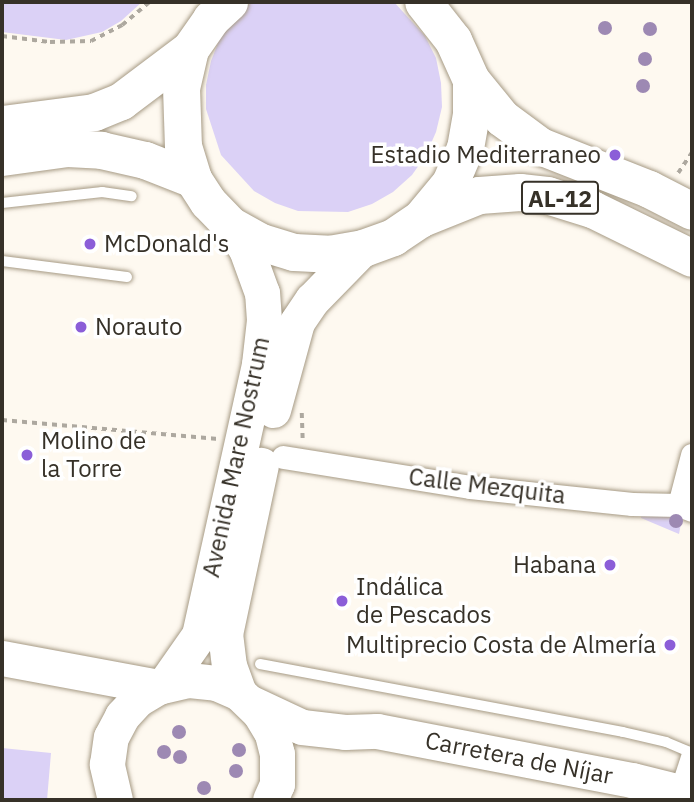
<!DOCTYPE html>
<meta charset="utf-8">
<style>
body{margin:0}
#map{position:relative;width:694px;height:802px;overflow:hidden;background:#fef9f0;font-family:"IBM Plex Sans",sans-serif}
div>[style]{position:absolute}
.green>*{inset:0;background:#dbd1f6}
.path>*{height:3.5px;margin-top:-1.75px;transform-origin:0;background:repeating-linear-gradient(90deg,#ada89f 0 5px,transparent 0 10px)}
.roads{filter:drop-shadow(0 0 2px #a69a84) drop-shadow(0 0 2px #a69a84)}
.service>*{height:10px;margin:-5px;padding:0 5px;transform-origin:5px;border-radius:5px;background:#fff}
.minor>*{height:23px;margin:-11.5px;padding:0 11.5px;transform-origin:11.5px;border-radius:11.5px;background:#fff}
.primary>*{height:35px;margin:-17.5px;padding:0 17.5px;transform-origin:17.5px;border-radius:17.5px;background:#fff}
.trunk>*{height:37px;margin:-18.5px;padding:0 18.5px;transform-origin:18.5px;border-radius:18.5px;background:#fff}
.trees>*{width:14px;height:14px;margin:-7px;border-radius:50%;background:#9d89b3}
.dots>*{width:19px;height:19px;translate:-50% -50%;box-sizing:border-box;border:4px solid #fff;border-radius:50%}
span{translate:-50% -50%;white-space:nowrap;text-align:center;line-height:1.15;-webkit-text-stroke:7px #fff;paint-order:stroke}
.shield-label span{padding:2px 5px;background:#fff;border:2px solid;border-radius:5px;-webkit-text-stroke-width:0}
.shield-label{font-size:23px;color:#363128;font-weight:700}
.poi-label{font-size:24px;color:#363128}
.right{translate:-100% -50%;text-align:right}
.left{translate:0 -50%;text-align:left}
.street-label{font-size:24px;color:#363128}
.frame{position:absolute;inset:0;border:4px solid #363128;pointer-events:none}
</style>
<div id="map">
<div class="green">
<div style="clip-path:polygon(2px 2px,142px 2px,121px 21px,102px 32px,66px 40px,2px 32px)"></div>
<div style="clip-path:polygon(252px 2px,394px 2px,425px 36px,436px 58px,441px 83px,442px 107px,436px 132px,426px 155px,412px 175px,393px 192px,372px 204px,348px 212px,298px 211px,275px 203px,254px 191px,221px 155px,206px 109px,206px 85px,211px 61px,220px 38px,234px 18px)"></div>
<div style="clip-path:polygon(643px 508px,682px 518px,679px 534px,641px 518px)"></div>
<div style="clip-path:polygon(2px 748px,51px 753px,47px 800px,2px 800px)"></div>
</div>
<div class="path">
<div style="left:2px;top:36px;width:48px;rotate:7.1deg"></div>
<div style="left:50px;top:42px;width:41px;rotate:-1.4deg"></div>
<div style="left:91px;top:41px;width:35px;rotate:-27deg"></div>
<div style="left:122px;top:25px;width:35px;rotate:-40deg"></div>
<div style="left:678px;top:173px;width:25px;rotate:-56deg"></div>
<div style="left:302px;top:413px;width:27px;rotate:88deg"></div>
<div style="left:2px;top:420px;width:217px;rotate:5deg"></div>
</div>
<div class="roads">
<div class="service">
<div style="left:2px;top:203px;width:101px;rotate:-6.3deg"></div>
<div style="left:102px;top:192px;width:30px;rotate:8deg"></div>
<div style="left:2px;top:261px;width:126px;rotate:7.3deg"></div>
<div style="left:260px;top:664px;width:369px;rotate:10.6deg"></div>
<div style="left:623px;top:732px;width:44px;rotate:13.1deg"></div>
<div style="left:666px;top:742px;width:28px;rotate:23deg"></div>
</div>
<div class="minor">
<div style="left:283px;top:457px;width:189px;rotate:9.1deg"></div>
<div style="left:470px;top:487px;width:163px;rotate:6deg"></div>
<div style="left:632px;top:504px;width:47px;rotate:1.2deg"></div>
<div style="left:679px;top:505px;width:14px;rotate:21deg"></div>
<div style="left:679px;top:505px;width:52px;rotate:-75.4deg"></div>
<div style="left:681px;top:791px;width:35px;rotate:-72deg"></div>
</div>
<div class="primary">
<div style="left:273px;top:410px;width:91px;rotate:-74.7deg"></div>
<div style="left:297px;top:322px;width:27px;rotate:-56deg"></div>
<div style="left:312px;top:300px;width:73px;rotate:-45.6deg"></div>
<div style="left:2px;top:658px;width:159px;rotate:10.5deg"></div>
<div style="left:164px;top:685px;width:61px;rotate:-55deg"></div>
<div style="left:199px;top:635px;width:278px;rotate:-77.5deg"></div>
<div style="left:259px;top:364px;width:44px;rotate:-83.5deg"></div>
<div style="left:264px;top:320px;width:27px;rotate:-94deg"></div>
<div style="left:262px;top:293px;width:47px;rotate:-110deg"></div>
<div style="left:246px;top:249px;width:29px;rotate:-124deg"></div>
<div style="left:239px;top:693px;width:29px;rotate:-110deg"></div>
<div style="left:229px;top:666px;width:32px;rotate:-97deg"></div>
<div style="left:225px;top:634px;width:173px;rotate:-78deg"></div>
<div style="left:251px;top:703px;width:56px;rotate:25.2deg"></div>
<div style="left:302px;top:727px;width:43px;rotate:6.6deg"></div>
<div style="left:345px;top:732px;width:32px;rotate:-2deg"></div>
<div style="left:377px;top:731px;width:260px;rotate:10.9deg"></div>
<div style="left:632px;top:780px;width:62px;rotate:14deg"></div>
<div style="left:115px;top:800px;width:37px;rotate:-103deg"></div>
<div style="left:107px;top:764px;width:27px;rotate:-82deg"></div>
<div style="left:111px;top:737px;width:24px;rotate:-62deg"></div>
<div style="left:122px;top:716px;width:23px;rotate:-47deg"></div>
<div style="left:138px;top:699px;width:23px;rotate:-31deg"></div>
<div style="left:158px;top:687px;width:32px;rotate:-13deg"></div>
<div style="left:189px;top:680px;width:27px;rotate:6deg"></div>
<div style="left:216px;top:683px;width:25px;rotate:23deg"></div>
<div style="left:239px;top:693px;width:28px;rotate:44deg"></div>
<div style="left:259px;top:712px;width:26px;rotate:59deg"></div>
<div style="left:272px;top:734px;width:21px;rotate:76deg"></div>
<div style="left:277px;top:754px;width:30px;rotate:90deg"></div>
<div style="left:277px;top:784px;width:17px;rotate:114deg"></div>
</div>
<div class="trunk">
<div style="left:229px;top:2px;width:25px;rotate:137deg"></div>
<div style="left:211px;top:19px;width:37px;rotate:125deg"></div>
<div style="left:190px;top:49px;width:39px;rotate:103deg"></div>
<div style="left:181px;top:87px;width:59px;rotate:88.1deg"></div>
<div style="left:183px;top:146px;width:34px;rotate:73deg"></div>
<div style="left:193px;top:179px;width:27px;rotate:57deg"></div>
<div style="left:208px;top:202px;width:32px;rotate:46deg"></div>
<div style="left:230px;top:225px;width:35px;rotate:29deg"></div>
<div style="left:261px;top:242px;width:34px;rotate:17deg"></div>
<div style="left:294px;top:252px;width:35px;rotate:3deg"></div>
<div style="left:329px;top:254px;width:35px;rotate:-10deg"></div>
<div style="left:363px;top:248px;width:32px;rotate:-20deg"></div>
<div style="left:393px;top:237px;width:32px;rotate:-34deg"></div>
<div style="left:420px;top:219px;width:47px;rotate:-50.2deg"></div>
<div style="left:450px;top:183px;width:38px;rotate:-67deg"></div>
<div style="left:465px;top:148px;width:34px;rotate:-80deg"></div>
<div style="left:471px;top:115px;width:35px;rotate:-90deg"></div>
<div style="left:471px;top:80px;width:44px;rotate:-114.2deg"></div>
<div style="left:453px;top:40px;width:48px;rotate:-128.3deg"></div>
<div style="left:471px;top:80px;width:49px;rotate:50.8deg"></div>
<div style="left:502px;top:118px;width:47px;rotate:36.4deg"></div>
<div style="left:540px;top:146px;width:117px;rotate:21.5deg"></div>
<div style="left:649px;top:189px;width:48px;rotate:27.1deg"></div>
<div style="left:2px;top:124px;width:93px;rotate:-7.4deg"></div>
<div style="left:94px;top:112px;width:29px;rotate:-22deg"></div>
<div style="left:121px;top:101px;width:86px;rotate:-37deg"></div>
<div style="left:2px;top:157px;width:66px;rotate:-7.9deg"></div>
<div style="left:67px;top:148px;width:34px;rotate:3deg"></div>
<div style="left:101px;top:150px;width:45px;rotate:12.8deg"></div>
<div style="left:145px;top:160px;width:52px;rotate:21.6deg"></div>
<div style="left:424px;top:217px;width:59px;rotate:-21.8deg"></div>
<div style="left:479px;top:195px;width:41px;rotate:-4.2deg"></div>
<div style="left:520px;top:192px;width:27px;rotate:6deg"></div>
<div style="left:547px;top:195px;width:47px;rotate:17.3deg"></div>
<div style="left:592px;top:209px;width:111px;rotate:26.1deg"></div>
</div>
</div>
<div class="trees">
<div style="left:605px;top:28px"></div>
<div style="left:650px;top:29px"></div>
<div style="left:645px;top:59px"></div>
<div style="left:643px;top:86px"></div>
<div style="left:676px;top:521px"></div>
<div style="left:179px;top:732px"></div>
<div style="left:239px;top:750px"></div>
<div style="left:164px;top:752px"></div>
<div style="left:180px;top:757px"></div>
<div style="left:236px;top:771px"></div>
<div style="left:204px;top:788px"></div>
</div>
<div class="dots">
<div style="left:615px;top:155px;background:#8b5ed8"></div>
<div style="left:90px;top:244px;background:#8b5ed8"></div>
<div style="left:81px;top:327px;background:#8b5ed8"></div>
<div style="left:27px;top:455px;background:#8b5ed8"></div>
<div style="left:610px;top:565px;background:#8b5ed8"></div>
<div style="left:342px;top:601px;background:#8b5ed8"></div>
<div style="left:670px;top:645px;background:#8b5ed8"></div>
</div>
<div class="shield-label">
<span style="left:560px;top:198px">AL-12</span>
</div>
<div class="poi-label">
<span class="right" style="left:601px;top:155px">Estadio Mediterraneo</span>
<span class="left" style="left:104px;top:244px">McDonald's</span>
<span class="left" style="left:95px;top:327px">Norauto</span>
<span class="left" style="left:41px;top:455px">Molino de<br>la Torre</span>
<span class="right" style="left:596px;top:565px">Habana</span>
<span class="left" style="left:356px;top:601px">Indálica<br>de Pescados</span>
<span class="right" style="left:656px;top:645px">Multiprecio Costa de Almería</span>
</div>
<div class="street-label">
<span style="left:236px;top:457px;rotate:-78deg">Avenida Mare Nostrum</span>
<span style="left:487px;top:486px;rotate:7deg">Calle Mezquita</span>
<span style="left:519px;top:758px;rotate:11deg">Carretera de Níjar</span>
</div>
<div class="frame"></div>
</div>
